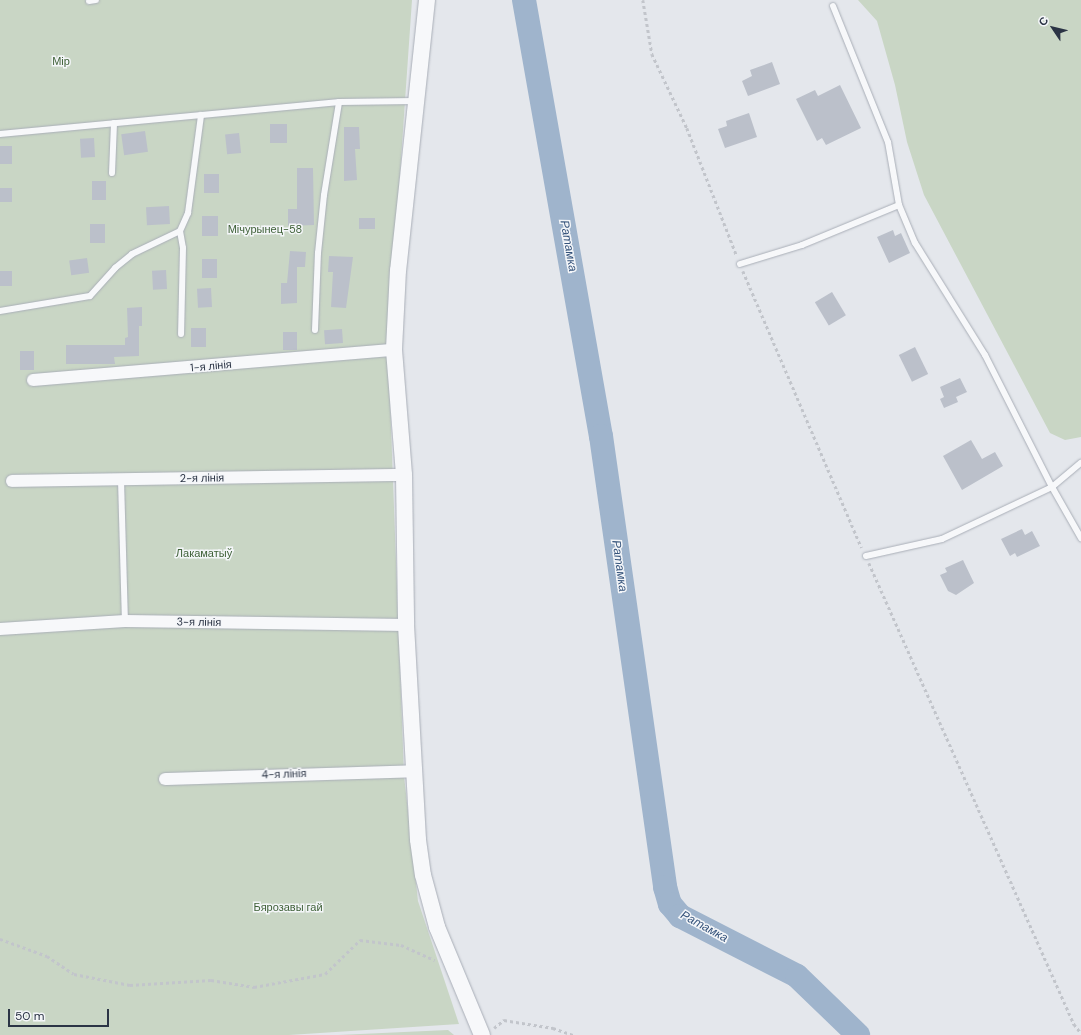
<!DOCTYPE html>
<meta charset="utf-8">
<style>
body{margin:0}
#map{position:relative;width:1081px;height:1035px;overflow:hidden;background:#e4e7ec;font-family:"DM Sans",sans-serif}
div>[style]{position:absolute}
.green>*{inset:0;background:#c9d6c5}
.river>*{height:24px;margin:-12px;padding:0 12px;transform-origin:12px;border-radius:12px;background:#9fb4cc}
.building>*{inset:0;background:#bbc0ca;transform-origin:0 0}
.path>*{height:2.5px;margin-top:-1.25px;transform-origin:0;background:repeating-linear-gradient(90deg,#c2c5cb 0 3px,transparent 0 6px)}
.roads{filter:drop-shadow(0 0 1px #a9aeb7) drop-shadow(0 0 1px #a9aeb7)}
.service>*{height:6px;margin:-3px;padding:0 3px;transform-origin:3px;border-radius:3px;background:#f7f8fa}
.minor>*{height:12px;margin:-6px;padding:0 6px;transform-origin:6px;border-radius:6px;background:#f7f8fa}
.tertiary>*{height:16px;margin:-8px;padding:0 8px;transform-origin:8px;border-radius:8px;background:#f7f8fa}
span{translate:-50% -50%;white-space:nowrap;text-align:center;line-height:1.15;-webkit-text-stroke:3px #f4f6f9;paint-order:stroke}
.park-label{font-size:11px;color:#3f6138}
.street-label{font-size:11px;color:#2b3445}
.water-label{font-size:12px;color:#34527a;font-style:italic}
.north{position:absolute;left:1033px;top:8px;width:40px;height:40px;-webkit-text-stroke:3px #f4f6f9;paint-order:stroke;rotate:305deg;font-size:11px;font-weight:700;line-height:16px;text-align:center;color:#2b3445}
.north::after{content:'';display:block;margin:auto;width:14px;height:18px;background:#2b3445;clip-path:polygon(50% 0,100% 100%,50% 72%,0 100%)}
.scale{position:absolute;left:8px;top:1009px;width:101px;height:18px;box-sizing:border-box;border:2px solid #2b3445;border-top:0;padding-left:5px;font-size:12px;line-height:14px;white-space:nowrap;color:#2b3445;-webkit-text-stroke:3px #f4f6f9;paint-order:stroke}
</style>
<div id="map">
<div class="green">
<div style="clip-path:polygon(0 0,412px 0,388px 347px,404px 776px,418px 901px,459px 1024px,289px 1035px,0 1035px)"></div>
<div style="clip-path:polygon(858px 0,1081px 0,1081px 437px,1065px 440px,1050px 433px,924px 195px,907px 142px,895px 85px,877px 21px)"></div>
<div style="clip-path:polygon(448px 1030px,454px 1035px,338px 1035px)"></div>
</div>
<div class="river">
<div style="left:524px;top:0;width:443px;rotate:80deg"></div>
<div style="left:601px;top:436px;width:456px;rotate:81.9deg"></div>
<div style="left:665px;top:887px;width:18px;rotate:74deg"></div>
<div style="left:670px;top:904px;width:16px;rotate:50deg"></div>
<div style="left:680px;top:916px;width:131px;rotate:27.1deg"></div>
<div style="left:797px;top:976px;width:85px;rotate:44deg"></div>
</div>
<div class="building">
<div style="clip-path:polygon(772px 62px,780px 84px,748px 96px,742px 81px,752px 76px,750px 70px)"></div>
<div style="clip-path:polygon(840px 85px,861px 128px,826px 145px,822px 138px,817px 141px,796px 99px,815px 90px,818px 96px)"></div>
<div style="clip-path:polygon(749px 113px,757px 137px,725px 148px,718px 129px,727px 126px,726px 121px)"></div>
<div style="left:270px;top:124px;width:17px;height:19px"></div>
<div style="clip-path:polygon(344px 127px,359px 127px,360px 149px,355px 149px,357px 180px,344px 181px)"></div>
<div style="left:145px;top:131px;width:21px;height:24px;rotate:82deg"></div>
<div style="left:239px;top:133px;width:20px;height:14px;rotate:84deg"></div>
<div style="left:94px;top:138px;width:19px;height:14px;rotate:87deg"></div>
<div style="left:0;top:146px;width:12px;height:18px"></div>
<div style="clip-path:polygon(297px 168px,313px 168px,314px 225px,288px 226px,288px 209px,297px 209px)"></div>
<div style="left:219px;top:174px;width:19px;height:15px;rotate:90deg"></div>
<div style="left:92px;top:181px;width:14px;height:19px"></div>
<div style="left:0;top:188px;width:12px;height:14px"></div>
<div style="left:169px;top:206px;width:18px;height:23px;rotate:87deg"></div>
<div style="left:218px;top:216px;width:20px;height:16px;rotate:90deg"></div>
<div style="left:359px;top:218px;width:16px;height:11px"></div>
<div style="left:105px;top:224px;width:19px;height:15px;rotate:90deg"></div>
<div style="clip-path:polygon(893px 230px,895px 236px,901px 233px,910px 253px,889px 263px,877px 237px)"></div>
<div style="clip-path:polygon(290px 251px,306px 252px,305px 267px,297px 267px,297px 303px,281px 304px,281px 283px,287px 283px)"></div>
<div style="clip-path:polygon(329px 256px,353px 257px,346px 308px,331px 307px,333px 272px,328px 272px)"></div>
<div style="left:87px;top:258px;width:15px;height:18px;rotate:82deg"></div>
<div style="left:202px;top:259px;width:15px;height:19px"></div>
<div style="left:166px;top:270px;width:19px;height:14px;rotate:87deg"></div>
<div style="left:0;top:271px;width:12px;height:15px"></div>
<div style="left:211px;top:288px;width:19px;height:14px;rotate:87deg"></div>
<div style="left:832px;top:292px;width:27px;height:20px;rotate:59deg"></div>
<div style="clip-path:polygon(142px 307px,142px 326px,139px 326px,139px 356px,114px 357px,115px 364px,66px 364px,66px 345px,125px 345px,125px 338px,128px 337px,127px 308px)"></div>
<div style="left:206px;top:328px;width:19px;height:15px;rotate:90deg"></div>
<div style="left:342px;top:329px;width:14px;height:18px;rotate:86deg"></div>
<div style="left:297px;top:332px;width:18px;height:14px;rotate:90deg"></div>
<div style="left:915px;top:347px;width:30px;height:18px;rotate:64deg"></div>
<div style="left:20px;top:351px;width:14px;height:19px"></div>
<div style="clip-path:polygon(960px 378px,967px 392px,956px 397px,958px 402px,944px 408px,940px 399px,944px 397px,940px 387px)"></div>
<div style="clip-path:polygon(971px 440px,982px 459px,995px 452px,1003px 466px,962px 490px,943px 456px)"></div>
<div style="clip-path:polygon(1022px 529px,1025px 535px,1032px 531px,1040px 546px,1017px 557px,1015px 553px,1010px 556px,1001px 539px)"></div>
<div style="clip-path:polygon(963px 560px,974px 583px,956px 595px,948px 591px,940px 575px,947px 572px,945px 568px)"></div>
</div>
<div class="path">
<div style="left:643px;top:0;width:55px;rotate:80.5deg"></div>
<div style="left:652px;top:54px;width:82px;rotate:64.7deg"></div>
<div style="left:687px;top:128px;width:137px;rotate:68.7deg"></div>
<div style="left:743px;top:271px;width:301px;rotate:66.8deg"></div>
<div style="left:869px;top:563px;width:505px;rotate:66.03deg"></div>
<div style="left:1074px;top:1024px;width:11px;rotate:52deg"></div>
<div style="left:0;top:939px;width:50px;rotate:19.9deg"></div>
<div style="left:47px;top:956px;width:32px;rotate:34deg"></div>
<div style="left:74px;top:974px;width:57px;rotate:11.1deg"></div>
<div style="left:130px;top:985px;width:81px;rotate:-3.5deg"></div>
<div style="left:211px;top:980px;width:44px;rotate:9.2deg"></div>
<div style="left:254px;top:987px;width:72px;rotate:-10.4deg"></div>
<div style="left:325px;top:974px;width:49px;rotate:-44.2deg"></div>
<div style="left:360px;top:940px;width:41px;rotate:7deg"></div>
<div style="left:401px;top:945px;width:37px;rotate:24deg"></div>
<div style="left:494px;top:1028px;width:13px;rotate:-39deg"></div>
<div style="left:504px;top:1020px;width:50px;rotate:9.3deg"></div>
<div style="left:553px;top:1028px;width:21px;rotate:19deg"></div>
</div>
<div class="roads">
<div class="service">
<div style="left:89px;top:1px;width:7px;rotate:-8deg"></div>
<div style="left:833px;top:6px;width:147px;rotate:68deg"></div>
<div style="left:888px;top:142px;width:64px;rotate:80.1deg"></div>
<div style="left:899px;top:205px;width:41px;rotate:67.2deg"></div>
<div style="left:915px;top:243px;width:132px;rotate:58deg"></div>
<div style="left:985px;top:355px;width:148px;rotate:63.1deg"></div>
<div style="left:1052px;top:487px;width:59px;rotate:60.4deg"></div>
<div style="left:0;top:134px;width:341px;rotate:-5.4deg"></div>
<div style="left:339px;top:102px;width:76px;rotate:-0.8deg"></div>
<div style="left:112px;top:173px;width:50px;rotate:-87.7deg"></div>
<div style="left:180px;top:231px;width:17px;rotate:80deg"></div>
<div style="left:183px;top:248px;width:86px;rotate:91.3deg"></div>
<div style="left:740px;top:264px;width:65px;rotate:-17deg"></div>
<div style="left:802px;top:245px;width:105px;rotate:-22.4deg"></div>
<div style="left:0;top:311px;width:91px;rotate:-9.5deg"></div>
<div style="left:90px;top:296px;width:38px;rotate:-48deg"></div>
<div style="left:115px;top:268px;width:22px;rotate:-39deg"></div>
<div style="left:132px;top:254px;width:53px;rotate:-25.6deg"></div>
<div style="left:180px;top:231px;width:20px;rotate:-66deg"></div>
<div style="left:188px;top:213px;width:99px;rotate:-82.4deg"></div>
<div style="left:315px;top:330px;width:77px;rotate:-87.8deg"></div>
<div style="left:318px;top:253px;width:58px;rotate:-84.1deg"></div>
<div style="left:324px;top:195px;width:94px;rotate:-80.8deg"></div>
<div style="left:121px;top:480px;width:141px;rotate:88.4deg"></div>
<div style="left:866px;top:556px;width:78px;rotate:-12.6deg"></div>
<div style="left:942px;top:539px;width:122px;rotate:-25.3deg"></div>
<div style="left:1052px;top:487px;width:38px;rotate:-40deg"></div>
</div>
<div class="minor">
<div style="left:33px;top:380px;width:362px;rotate:-4.8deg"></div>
<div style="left:12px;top:481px;width:392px;rotate:-0.9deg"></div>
<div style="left:0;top:629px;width:125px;rotate:-3.7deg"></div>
<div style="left:125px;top:621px;width:281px;rotate:0.8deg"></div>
<div style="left:165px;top:779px;width:251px;rotate:-1.8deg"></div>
</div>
<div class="tertiary">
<div style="left:427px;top:0;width:272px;rotate:96.1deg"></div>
<div style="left:398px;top:270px;width:80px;rotate:92.9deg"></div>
<div style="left:394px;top:350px;width:125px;rotate:85.4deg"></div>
<div style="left:404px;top:475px;width:150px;rotate:89.2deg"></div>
<div style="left:406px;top:625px;width:215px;rotate:86.8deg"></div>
<div style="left:418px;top:840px;width:35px;rotate:82deg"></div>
<div style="left:423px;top:875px;width:54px;rotate:74.9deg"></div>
<div style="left:437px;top:927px;width:117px;rotate:67.4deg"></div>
</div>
</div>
<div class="park-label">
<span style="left:61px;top:61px">Мір</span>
<span style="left:265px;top:229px">Мічурынец-58</span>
<span style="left:204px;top:553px">Лакаматыў</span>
<span style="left:288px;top:907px">Бярозавы гай</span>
</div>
<div class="street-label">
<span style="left:211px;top:366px;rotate:-5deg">1-я лінія</span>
<span style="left:202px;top:478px;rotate:-1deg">2-я лінія</span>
<span style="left:199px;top:622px;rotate:1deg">3-я лінія</span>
<span style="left:284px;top:774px;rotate:-2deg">4-я лінія</span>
</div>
<div class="water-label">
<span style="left:568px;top:246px;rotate:80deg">Ратамка</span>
<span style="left:619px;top:566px;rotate:82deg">Ратамка</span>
<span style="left:704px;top:927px;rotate:29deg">Ратамка</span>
</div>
<div class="north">С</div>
<div class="scale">50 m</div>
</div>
